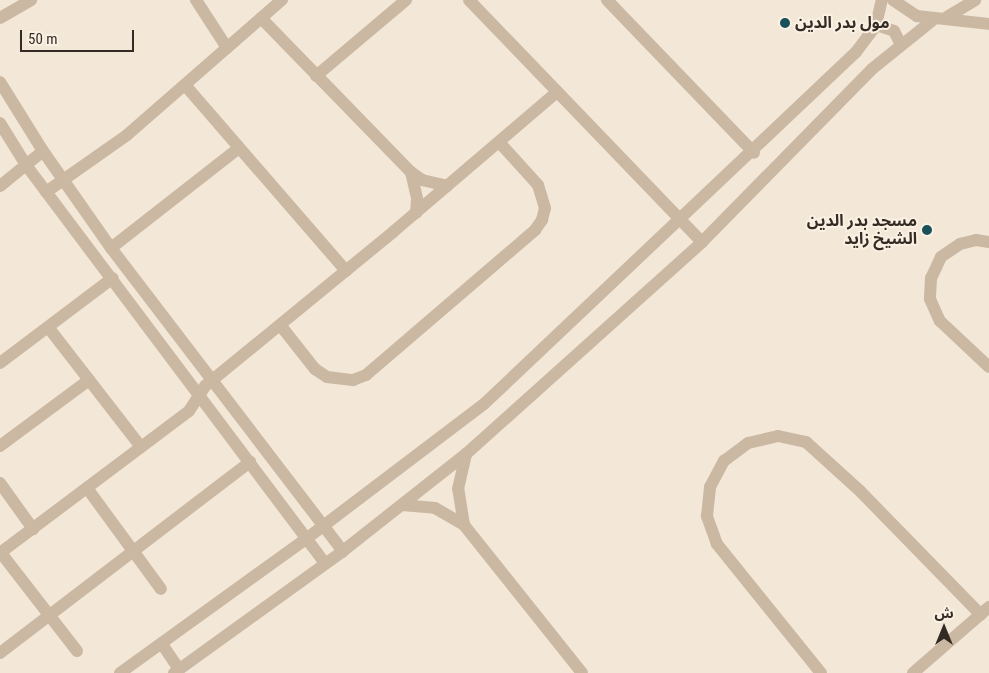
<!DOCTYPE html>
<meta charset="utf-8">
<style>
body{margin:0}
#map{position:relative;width:989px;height:673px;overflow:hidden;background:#f3e7d7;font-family:"Roboto Condensed","Noto Sans Arabic",sans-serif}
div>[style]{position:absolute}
.minor>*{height:12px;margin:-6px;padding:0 6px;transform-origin:6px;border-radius:6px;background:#cbb8a2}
.dots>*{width:14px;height:14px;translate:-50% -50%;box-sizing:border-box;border:2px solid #faf1e3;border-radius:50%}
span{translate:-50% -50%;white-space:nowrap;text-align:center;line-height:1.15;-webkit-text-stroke:4px #faf1e3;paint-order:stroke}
.poi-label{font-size:16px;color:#352b25;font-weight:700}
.left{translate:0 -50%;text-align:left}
.right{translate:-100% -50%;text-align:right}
.north{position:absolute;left:919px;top:603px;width:50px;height:50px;-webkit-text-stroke:4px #faf1e3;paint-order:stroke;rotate:0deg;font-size:14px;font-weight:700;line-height:20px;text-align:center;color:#352b25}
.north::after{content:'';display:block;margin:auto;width:18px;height:22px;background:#352b25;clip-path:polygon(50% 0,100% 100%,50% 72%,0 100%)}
.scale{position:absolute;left:20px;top:30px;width:114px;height:22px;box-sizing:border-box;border:2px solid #352b25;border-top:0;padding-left:6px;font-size:15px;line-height:18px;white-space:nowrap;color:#352b25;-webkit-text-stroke:4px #faf1e3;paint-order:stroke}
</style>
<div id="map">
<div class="minor">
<div style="left:196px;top:0;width:57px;rotate:57.1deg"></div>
<div style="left:469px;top:0;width:336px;rotate:46.1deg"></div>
<div style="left:607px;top:0;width:212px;rotate:46.1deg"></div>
<div style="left:893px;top:0;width:29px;rotate:34deg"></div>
<div style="left:917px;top:16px;width:72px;rotate:6.3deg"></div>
<div style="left:947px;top:17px;width:33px;rotate:-31deg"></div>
<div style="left:0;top:18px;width:36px;rotate:-30deg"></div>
<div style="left:261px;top:18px;width:215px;rotate:45.8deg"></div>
<div style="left:411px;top:172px;width:14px;rotate:36deg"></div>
<div style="left:422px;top:180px;width:26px;rotate:13deg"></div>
<div style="left:876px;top:25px;width:19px;rotate:18deg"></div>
<div style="left:894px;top:31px;width:13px;rotate:63deg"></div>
<div style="left:316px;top:76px;width:118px;rotate:-40.2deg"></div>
<div style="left:0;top:82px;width:81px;rotate:58.1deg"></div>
<div style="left:43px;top:151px;width:118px;rotate:55deg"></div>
<div style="left:111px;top:248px;width:382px;rotate:52.6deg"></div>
<div style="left:185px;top:85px;width:246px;rotate:49.1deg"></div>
<div style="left:0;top:123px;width:49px;rotate:58.2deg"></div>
<div style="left:26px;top:165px;width:498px;rotate:53.1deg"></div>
<div style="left:411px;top:172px;width:28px;rotate:77deg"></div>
<div style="left:417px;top:199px;width:14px;rotate:94deg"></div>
<div style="left:0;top:186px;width:55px;rotate:-39.1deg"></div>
<div style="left:46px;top:192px;width:99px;rotate:-35.1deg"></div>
<div style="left:127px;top:135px;width:206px;rotate:-41.1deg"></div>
<div style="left:989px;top:242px;width:13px;rotate:-171deg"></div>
<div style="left:976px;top:240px;width:16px;rotate:166deg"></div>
<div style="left:960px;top:244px;width:23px;rotate:146deg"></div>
<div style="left:941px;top:257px;width:23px;rotate:115deg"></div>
<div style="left:931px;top:278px;width:21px;rotate:93deg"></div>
<div style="left:930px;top:299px;width:24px;rotate:66deg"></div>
<div style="left:940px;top:321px;width:67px;rotate:43.2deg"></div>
<div style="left:111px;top:248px;width:162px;rotate:-38deg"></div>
<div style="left:281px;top:326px;width:55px;rotate:51.7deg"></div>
<div style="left:315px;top:369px;width:14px;rotate:34deg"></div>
<div style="left:327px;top:377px;width:26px;rotate:7deg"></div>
<div style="left:353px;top:380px;width:14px;rotate:-21deg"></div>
<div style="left:366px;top:375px;width:223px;rotate:-40.6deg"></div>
<div style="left:535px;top:230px;width:12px;rotate:-55deg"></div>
<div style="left:542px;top:220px;width:12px;rotate:-76deg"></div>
<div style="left:545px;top:208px;width:24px;rotate:-107deg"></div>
<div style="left:538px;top:185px;width:58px;rotate:-132.2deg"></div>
<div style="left:48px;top:327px;width:152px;rotate:52.2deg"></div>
<div style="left:0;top:363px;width:141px;rotate:-37deg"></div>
<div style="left:0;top:446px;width:111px;rotate:-36.6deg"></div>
<div style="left:0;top:483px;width:57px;rotate:54.3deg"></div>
<div style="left:87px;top:488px;width:125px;rotate:53.8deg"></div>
<div style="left:402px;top:505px;width:33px;rotate:5deg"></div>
<div style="left:435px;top:508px;width:34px;rotate:30deg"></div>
<div style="left:464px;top:525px;width:189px;rotate:51.4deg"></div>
<div style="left:464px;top:525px;width:36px;rotate:-99deg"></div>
<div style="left:458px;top:489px;width:36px;rotate:-77deg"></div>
<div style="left:0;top:553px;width:236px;rotate:-36.9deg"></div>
<div style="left:189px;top:411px;width:30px;rotate:-57deg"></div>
<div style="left:205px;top:386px;width:243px;rotate:-39.3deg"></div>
<div style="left:393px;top:232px;width:216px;rotate:-40.5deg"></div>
<div style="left:1px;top:553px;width:124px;rotate:52.2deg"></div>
<div style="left:162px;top:644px;width:30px;rotate:56deg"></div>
<div style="left:0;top:653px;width:315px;rotate:-37.4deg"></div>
<div style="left:120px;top:673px;width:229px;rotate:-35.8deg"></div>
<div style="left:306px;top:539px;width:223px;rotate:-37.2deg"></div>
<div style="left:484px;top:404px;width:512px;rotate:-43.42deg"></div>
<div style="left:856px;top:52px;width:34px;rotate:-53deg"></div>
<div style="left:876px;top:25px;width:26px;rotate:-77deg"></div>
<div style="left:174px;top:673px;width:208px;rotate:-35.8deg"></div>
<div style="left:343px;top:551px;width:157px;rotate:-38.3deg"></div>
<div style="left:466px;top:454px;width:317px;rotate:-41.9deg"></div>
<div style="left:702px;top:242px;width:243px;rotate:-45.5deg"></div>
<div style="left:872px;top:69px;width:78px;rotate:-38.8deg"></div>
<div style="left:821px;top:673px;width:166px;rotate:-128.9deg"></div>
<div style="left:717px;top:544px;width:30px;rotate:-110deg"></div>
<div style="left:707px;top:516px;width:29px;rotate:-84deg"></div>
<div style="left:710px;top:487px;width:30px;rotate:-62deg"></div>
<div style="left:724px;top:461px;width:30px;rotate:-37deg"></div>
<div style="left:748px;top:443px;width:31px;rotate:-13deg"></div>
<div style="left:778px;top:436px;width:29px;rotate:12deg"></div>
<div style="left:806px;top:442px;width:73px;rotate:42.2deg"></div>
<div style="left:860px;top:491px;width:173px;rotate:45.7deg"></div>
<div style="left:913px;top:673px;width:101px;rotate:-41deg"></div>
</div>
<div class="dots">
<div style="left:785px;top:23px;background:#18515a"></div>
<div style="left:927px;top:230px;background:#18515a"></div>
</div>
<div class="poi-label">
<span class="left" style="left:795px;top:23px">مول بدر الدين</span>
<span class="right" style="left:917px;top:230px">مسجد بدر الدين<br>الشيخ زايد</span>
</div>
<div class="north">ش</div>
<div class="scale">50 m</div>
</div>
